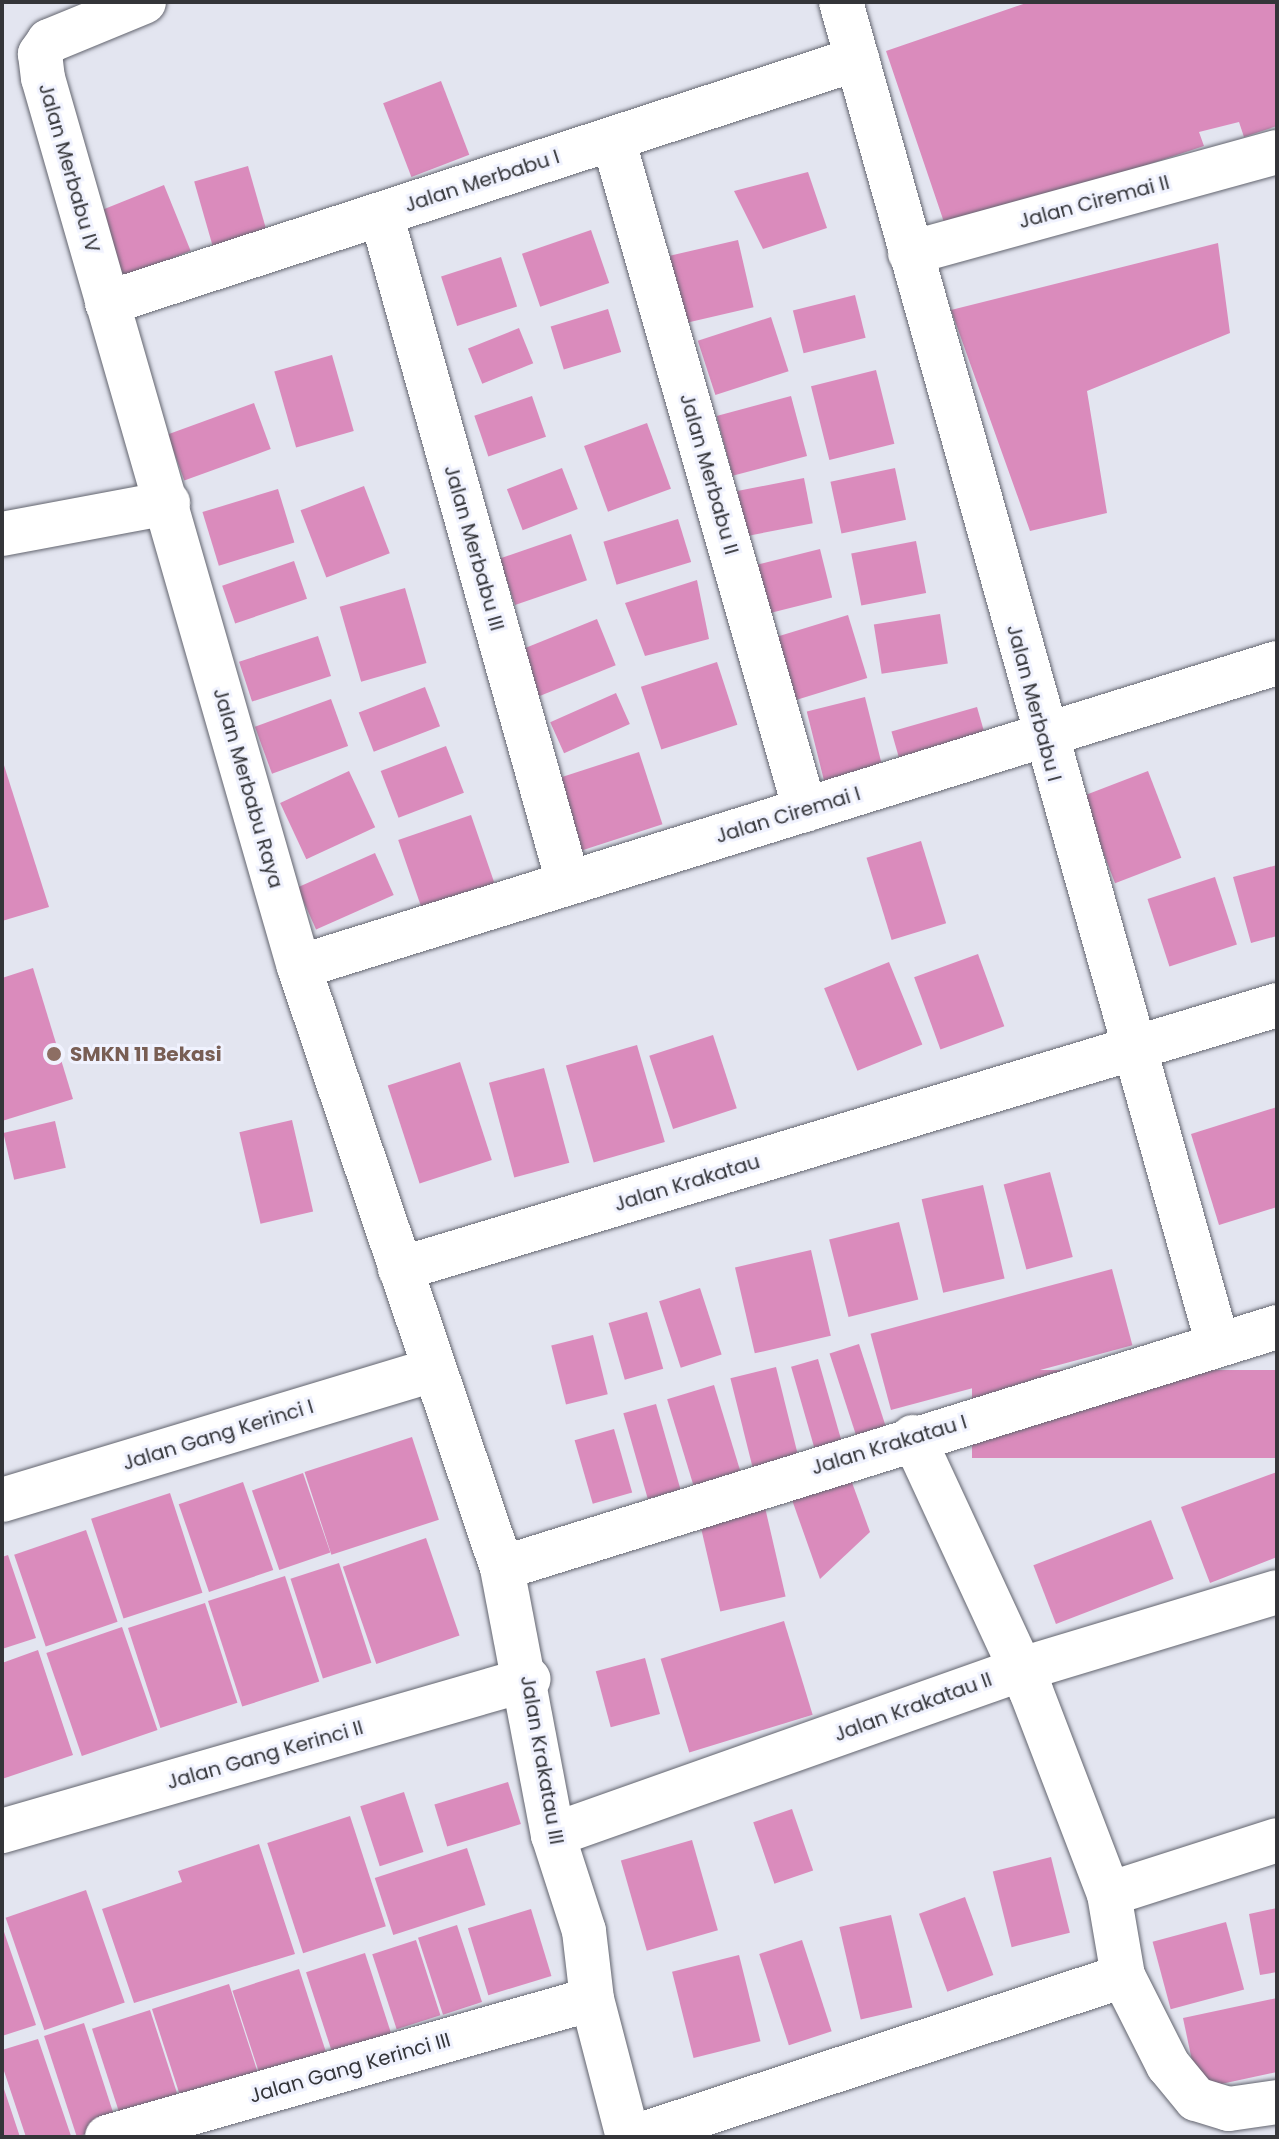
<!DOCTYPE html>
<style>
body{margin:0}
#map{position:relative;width:1279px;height:2139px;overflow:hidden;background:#e3e5f0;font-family:Poppins,sans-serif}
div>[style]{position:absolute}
.building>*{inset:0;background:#da8bbc;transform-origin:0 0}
.roads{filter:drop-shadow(0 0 2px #63656f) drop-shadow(0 0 2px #63656f)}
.minor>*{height:44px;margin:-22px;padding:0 22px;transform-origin:22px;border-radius:22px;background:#fff}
.dots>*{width:22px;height:22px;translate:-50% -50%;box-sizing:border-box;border:4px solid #f0f2fe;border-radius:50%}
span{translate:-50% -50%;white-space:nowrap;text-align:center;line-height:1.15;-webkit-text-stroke:6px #f0f2fe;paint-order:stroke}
.street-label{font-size:20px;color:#343539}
.education-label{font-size:20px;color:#785e54;font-weight:700}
.left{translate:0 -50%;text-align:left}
.frame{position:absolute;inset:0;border:4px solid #343539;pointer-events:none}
</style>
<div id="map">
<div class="building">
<div style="clip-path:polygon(1029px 2px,1277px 2px,1277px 126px,1244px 137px,1239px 122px,1199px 132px,1204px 146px,947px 231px,886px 51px)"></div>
<div style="left:441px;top:81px;width:79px;height:62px;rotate:69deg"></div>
<div style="left:248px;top:166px;width:71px;height:56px;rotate:74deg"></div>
<div style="clip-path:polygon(808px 172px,827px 228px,763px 249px,734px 191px)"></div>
<div style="left:164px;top:185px;width:71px;height:77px;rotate:68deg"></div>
<div style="left:591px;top:230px;width:56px;height:73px;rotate:71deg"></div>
<div style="left:738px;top:240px;width:69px;height:74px;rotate:77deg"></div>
<div style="clip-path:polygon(1218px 243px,1230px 333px,1087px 391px,1107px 513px,1030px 531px,951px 310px)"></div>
<div style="left:501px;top:257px;width:52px;height:63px;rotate:72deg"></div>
<div style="left:855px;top:295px;width:44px;height:64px;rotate:76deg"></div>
<div style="left:608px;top:309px;width:45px;height:60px;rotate:73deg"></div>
<div style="left:771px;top:317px;width:57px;height:77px;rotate:72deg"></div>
<div style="left:519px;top:328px;width:38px;height:55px;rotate:68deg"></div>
<div style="left:332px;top:355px;width:79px;height:60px;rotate:74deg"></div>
<div style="left:876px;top:370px;width:76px;height:67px;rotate:76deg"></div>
<div style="left:532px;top:396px;width:43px;height:61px;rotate:71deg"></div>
<div style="left:791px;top:396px;width:62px;height:77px;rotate:75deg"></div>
<div style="left:254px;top:403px;width:49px;height:92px;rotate:70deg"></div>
<div style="left:647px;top:423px;width:70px;height:67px;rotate:70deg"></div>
<div style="left:562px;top:468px;width:44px;height:59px;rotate:69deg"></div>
<div style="left:895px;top:468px;width:53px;height:66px;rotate:78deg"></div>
<div style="left:804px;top:478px;width:46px;height:68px;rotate:79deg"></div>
<div style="left:364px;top:486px;width:72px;height:68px;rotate:69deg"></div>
<div style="left:278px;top:489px;width:56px;height:79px;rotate:73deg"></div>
<div style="left:678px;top:519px;width:45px;height:78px;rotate:73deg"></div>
<div style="left:571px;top:534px;width:49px;height:76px;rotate:71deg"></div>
<div style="left:916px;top:541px;width:53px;height:66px;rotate:79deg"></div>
<div style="left:820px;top:549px;width:50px;height:70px;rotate:76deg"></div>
<div style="left:294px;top:561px;width:40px;height:76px;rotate:71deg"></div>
<div style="clip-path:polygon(697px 580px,709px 639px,645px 656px,625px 603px)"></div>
<div style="left:405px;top:588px;width:78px;height:68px;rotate:74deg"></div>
<div style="left:940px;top:614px;width:50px;height:67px;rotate:81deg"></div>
<div style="left:848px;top:615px;width:66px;height:77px;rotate:73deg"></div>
<div style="left:597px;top:619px;width:50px;height:86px;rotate:68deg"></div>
<div style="left:318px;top:636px;width:42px;height:83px;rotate:72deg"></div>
<div style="left:717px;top:662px;width:66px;height:80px;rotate:72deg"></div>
<div style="left:425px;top:687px;width:42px;height:71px;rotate:69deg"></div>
<div style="left:616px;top:693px;width:34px;height:72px;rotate:66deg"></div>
<div style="left:865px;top:697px;width:82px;height:60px;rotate:76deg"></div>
<div style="left:331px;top:699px;width:50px;height:81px;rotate:70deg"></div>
<div style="left:977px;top:707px;width:43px;height:89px;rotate:74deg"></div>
<div style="left:446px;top:746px;width:50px;height:70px;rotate:69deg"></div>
<div style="left:639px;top:752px;width:76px;height:89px;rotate:72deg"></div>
<div style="clip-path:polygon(2px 759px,49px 907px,2px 921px)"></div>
<div style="left:349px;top:771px;width:62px;height:76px;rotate:65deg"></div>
<div style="left:1148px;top:771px;width:93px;height:71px;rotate:69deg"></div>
<div style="left:471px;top:815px;width:74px;height:77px;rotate:71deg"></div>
<div style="left:921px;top:841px;width:86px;height:57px;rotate:73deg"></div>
<div style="left:375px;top:853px;width:46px;height:85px;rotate:66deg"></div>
<div style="clip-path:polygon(1277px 865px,1277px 936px,1251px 943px,1233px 877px)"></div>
<div style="left:1215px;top:877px;width:71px;height:71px;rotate:72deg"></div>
<div style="left:978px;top:954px;width:77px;height:68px;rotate:70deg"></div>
<div style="left:889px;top:962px;width:89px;height:70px;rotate:68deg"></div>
<div style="clip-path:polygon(33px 968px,73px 1099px,2px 1121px,2px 978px)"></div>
<div style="left:713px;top:1035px;width:77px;height:67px;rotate:72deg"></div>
<div style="left:637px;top:1045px;width:101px;height:74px;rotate:74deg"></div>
<div style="left:460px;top:1062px;width:103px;height:76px;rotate:72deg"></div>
<div style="left:544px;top:1068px;width:98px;height:57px;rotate:75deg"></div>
<div style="clip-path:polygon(1277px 1107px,1277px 1207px,1219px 1225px,1191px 1134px)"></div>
<div style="left:292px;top:1120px;width:94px;height:54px;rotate:77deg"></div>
<div style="left:55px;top:1121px;width:48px;height:53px;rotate:77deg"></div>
<div style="left:1050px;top:1172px;width:88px;height:48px;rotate:75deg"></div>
<div style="left:983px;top:1185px;width:96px;height:63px;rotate:77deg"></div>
<div style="left:899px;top:1222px;width:80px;height:72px;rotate:76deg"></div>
<div style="left:811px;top:1250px;width:88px;height:78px;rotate:77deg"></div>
<div style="left:1112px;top:1269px;width:79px;height:250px;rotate:75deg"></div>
<div style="left:700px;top:1288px;width:70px;height:43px;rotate:72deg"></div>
<div style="left:647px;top:1312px;width:59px;height:40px;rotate:74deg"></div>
<div style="left:593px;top:1335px;width:61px;height:43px;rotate:76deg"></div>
<div style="left:859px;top:1344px;width:89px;height:31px;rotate:72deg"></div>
<div style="left:818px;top:1359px;width:97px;height:28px;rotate:74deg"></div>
<div style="left:776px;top:1367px;width:96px;height:47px;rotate:76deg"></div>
<div style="left:1277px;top:1370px;width:88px;height:305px;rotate:90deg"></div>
<div style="left:714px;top:1385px;width:92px;height:49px;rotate:73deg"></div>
<div style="left:656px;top:1404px;width:89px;height:34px;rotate:74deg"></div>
<div style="left:614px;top:1429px;width:66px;height:41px;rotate:74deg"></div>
<div style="left:412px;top:1437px;width:87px;height:113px;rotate:72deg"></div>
<div style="clip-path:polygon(1277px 1472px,1277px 1557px,1210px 1583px,1181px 1507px)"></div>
<div style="left:303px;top:1473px;width:84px;height:54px;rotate:71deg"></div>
<div style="clip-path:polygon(850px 1477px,870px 1532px,820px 1579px,791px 1497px)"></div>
<div style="left:243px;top:1482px;width:93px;height:68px;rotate:71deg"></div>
<div style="left:170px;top:1493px;width:105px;height:83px;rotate:72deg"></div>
<div style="left:764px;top:1503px;width:96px;height:67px;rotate:77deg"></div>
<div style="left:1151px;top:1520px;width:63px;height:126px;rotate:69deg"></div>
<div style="left:86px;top:1530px;width:97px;height:76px;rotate:71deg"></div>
<div style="left:426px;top:1538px;width:103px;height:88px;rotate:71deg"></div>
<div style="clip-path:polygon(8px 1555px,36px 1638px,2px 1649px,2px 1557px)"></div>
<div style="left:339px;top:1563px;width:105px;height:51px;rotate:72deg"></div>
<div style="left:285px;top:1576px;width:111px;height:81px;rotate:72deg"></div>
<div style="left:205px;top:1603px;width:105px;height:81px;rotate:72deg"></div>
<div style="left:784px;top:1621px;width:98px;height:129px;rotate:73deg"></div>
<div style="left:122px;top:1627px;width:109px;height:80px;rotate:71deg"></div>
<div style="clip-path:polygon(38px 1650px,73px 1755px,2px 1779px,2px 1663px)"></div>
<div style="left:645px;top:1658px;width:58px;height:51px;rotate:75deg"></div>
<div style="left:508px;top:1782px;width:44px;height:77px;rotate:73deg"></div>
<div style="left:404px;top:1792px;width:63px;height:46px;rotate:72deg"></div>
<div style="left:792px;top:1809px;width:65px;height:41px;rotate:71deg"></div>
<div style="left:350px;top:1816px;width:116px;height:87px;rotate:72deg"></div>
<div style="left:692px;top:1840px;width:94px;height:74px;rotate:74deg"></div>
<div style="clip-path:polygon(259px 1844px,295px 1954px,134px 2003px,102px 1909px,182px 1882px,178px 1871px)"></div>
<div style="left:467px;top:1848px;width:60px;height:97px;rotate:72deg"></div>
<div style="left:1051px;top:1857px;width:78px;height:60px;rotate:76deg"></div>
<div style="left:86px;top:1890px;width:119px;height:85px;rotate:71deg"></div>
<div style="left:965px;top:1897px;width:83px;height:49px;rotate:70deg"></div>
<div style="clip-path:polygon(1277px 1908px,1277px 1972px,1260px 1975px,1249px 1914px)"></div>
<div style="left:531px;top:1909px;width:70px;height:66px;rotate:73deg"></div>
<div style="left:891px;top:1915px;width:95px;height:53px;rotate:77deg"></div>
<div style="left:1226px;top:1922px;width:70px;height:76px;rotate:75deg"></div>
<div style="left:457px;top:1925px;width:81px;height:41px;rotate:72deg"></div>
<div style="clip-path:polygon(2px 1926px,36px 2025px,2px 2036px)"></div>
<div style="left:416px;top:1940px;width:79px;height:46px;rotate:72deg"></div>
<div style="left:802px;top:1940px;width:96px;height:45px;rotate:72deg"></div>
<div style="left:365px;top:1953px;width:89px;height:62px;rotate:72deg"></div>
<div style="left:739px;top:1955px;width:89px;height:69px;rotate:76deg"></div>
<div style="left:299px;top:1969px;width:98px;height:70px;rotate:72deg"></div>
<div style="left:229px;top:1984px;width:104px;height:81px;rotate:72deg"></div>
<div style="clip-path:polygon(1277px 1998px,1277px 2072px,1198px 2089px,1183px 2018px)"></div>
<div style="left:150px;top:2010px;width:102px;height:61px;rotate:72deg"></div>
<div style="left:84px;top:2023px;width:106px;height:42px;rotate:72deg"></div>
<div style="clip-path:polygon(38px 2039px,71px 2136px,26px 2137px,2px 2065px,2px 2050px)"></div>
<div style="clip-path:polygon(2px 2086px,3px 2086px,20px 2137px,2px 2137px)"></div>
</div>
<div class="roads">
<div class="minor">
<div style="left:144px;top:2px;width:103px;rotate:157.7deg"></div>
<div style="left:49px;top:41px;width:16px;rotate:125deg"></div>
<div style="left:40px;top:54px;width:24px;rotate:83deg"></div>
<div style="left:43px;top:78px;width:925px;rotate:73.94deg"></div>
<div style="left:299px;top:967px;width:634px;rotate:71.34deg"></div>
<div style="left:502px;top:1568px;width:272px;rotate:79.2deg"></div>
<div style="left:553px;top:1835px;width:101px;rotate:72.1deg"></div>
<div style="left:584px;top:1931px;width:68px;rotate:83.3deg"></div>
<div style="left:592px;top:1999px;width:143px;rotate:75.4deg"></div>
<div style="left:841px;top:2px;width:1395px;rotate:74.32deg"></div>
<div style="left:613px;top:139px;width:698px;rotate:74.03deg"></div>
<div style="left:381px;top:214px;width:694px;rotate:74.36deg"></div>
<div style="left:910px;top:253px;width:381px;rotate:-15.4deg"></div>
<div style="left:107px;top:303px;width:789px;rotate:-18.02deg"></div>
<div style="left:2px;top:534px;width:169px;rotate:-10.6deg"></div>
<div style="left:299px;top:967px;width:1024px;rotate:-17.27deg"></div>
<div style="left:400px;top:1269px;width:916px;rotate:-16.75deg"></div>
<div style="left:913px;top:1437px;width:280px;rotate:65.1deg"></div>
<div style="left:1031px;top:1691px;width:217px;rotate:69deg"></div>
<div style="left:1109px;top:1894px;width:83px;rotate:80.3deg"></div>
<div style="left:1123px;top:1976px;width:100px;rotate:63.2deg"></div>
<div style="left:1168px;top:2065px;width:44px;rotate:50.5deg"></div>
<div style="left:1196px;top:2099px;width:34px;rotate:17deg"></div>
<div style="left:1229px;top:2109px;width:49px;rotate:-8.3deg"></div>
<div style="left:2px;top:1500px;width:450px;rotate:-16.8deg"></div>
<div style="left:502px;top:1568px;width:812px;rotate:-17.27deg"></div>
<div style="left:2px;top:1831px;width:548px;rotate:-16.09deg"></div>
<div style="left:553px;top:1835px;width:498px;rotate:-19.5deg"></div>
<div style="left:1022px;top:1669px;width:266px;rotate:-16.8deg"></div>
<div style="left:1109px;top:1894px;width:176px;rotate:-17.8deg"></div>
<div style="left:107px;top:2137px;width:504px;rotate:-15.88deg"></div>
<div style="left:634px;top:2137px;width:515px;rotate:-18.22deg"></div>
</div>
</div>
<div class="dots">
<div style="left:54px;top:1054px;background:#8d6e63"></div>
</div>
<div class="street-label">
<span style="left:69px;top:168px;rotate:74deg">Jalan Merbabu IV</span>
<span style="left:482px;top:181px;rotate:-18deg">Jalan Merbabu I</span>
<span style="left:1094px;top:202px;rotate:-15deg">Jalan Ciremai II</span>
<span style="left:709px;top:474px;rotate:74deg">Jalan Merbabu II</span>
<span style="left:474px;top:548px;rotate:74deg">Jalan Merbabu III</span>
<span style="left:1034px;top:703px;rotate:75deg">Jalan Merbabu I</span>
<span style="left:248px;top:788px;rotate:74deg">Jalan Merbabu Raya</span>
<span style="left:788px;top:815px;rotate:-17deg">Jalan Ciremai I</span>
<span style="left:687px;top:1183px;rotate:-17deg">Jalan Krakatau</span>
<span style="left:218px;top:1435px;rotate:-17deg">Jalan Gang Kerinci I</span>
<span style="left:889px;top:1445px;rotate:-17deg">Jalan Krakatau I</span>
<span style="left:913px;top:1707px;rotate:-20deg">Jalan Krakatau II</span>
<span style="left:265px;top:1755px;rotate:-16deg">Jalan Gang Kerinci II</span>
<span style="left:542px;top:1760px;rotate:80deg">Jalan Krakatau III</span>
<span style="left:350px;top:2068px;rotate:-16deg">Jalan Gang Kerinci III</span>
</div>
<div class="education-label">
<span class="left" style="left:70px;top:1054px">SMKN 11 Bekasi</span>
</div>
<div class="frame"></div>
</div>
